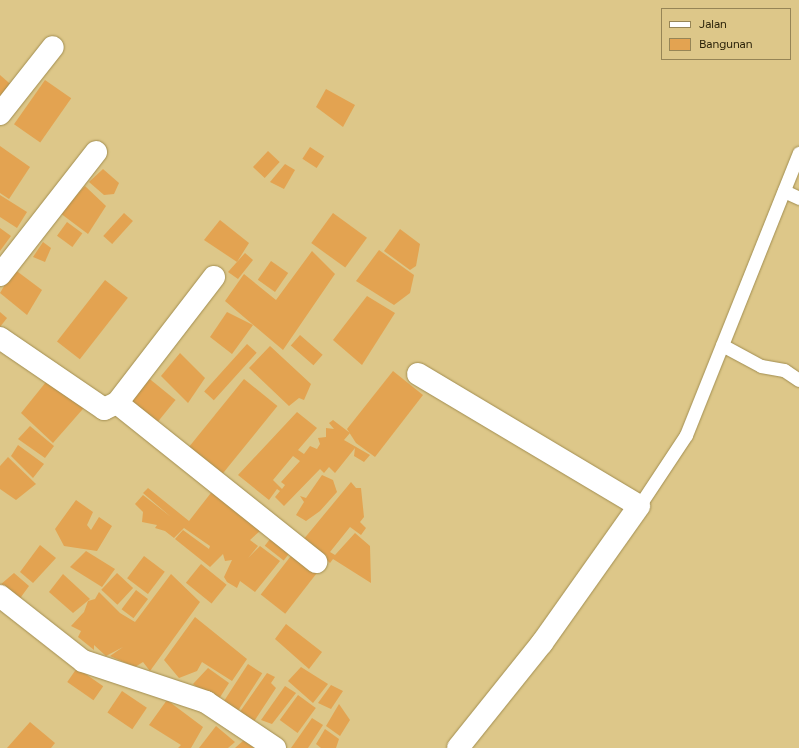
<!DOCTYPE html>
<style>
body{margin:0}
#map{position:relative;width:799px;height:748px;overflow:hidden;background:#ddc789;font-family:Figtree,sans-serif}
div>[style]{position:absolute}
.building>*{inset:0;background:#e3a351;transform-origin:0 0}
.roads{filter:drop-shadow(0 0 1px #a28e51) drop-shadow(0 0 1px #a28e51)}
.service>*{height:13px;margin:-6.5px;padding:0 6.5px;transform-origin:6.5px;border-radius:6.5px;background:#fff}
.minor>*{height:22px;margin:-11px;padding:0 11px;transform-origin:11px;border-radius:11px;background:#fff}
span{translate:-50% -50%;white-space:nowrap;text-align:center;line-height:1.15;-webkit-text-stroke:3px #ddc789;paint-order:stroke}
.legend{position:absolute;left:661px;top:8px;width:130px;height:52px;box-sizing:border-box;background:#ddc789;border:1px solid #968556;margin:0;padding:5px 7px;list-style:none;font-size:12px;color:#2c230a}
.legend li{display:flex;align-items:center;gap:8px;height:20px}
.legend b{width:20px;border:1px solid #968556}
</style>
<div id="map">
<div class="building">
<div style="clip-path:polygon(0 75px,16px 89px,0 107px)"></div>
<div style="left:45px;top:80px;width:32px;height:54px;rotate:35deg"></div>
<div style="clip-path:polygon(326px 89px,355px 105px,343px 127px,316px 107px)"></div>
<div style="clip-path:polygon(0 146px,30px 167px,9px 199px,0 193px)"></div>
<div style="left:310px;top:147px;width:17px;height:14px;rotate:33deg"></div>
<div style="left:268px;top:151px;width:16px;height:22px;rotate:43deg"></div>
<div style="clip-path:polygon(285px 164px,295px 170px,284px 189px,270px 182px)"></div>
<div style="clip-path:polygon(103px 169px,119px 183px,114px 194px,104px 195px,89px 182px)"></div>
<div style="clip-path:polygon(85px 186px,106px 206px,88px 234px,60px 213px)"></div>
<div style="clip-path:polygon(0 195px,27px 212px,17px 228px,0 217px)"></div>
<div style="left:124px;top:213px;width:12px;height:31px;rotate:42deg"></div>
<div style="left:333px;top:213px;width:42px;height:37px;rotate:36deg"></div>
<div style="clip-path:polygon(220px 220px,249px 243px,237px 262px,204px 240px)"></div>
<div style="left:67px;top:222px;width:19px;height:17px;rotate:36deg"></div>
<div style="clip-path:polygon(0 228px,11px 236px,0 251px)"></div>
<div style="clip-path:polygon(400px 229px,420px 244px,416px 266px,410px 270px,384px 251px)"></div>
<div style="clip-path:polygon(43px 242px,51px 248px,45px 262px,33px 257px)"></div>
<div style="clip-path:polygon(379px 250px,414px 275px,410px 293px,394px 305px,356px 281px)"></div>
<div style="clip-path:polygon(312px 251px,335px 274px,283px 350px,225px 301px,244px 274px,276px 300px)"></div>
<div style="clip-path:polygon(245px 253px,253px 260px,238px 279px,228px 272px)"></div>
<div style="left:271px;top:261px;width:21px;height:23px;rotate:35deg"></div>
<div style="clip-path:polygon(14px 269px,42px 290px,27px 315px,0 293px)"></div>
<div style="left:105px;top:280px;width:29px;height:78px;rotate:38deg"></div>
<div style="clip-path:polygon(367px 296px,395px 313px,362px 365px,333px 340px)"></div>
<div style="clip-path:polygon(0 312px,7px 318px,0 327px)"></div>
<div style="clip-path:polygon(227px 312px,253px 325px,232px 354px,210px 337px)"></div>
<div style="left:300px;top:335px;width:30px;height:14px;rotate:41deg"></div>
<div style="left:247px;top:344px;width:13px;height:64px;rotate:42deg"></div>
<div style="clip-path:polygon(270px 346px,311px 384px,304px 400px,299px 398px,289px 406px,249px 368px)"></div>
<div style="clip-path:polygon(180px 353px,205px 378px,188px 403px,161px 376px)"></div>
<div style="clip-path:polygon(393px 371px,423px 395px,375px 457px,356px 443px,347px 429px)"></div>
<div style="left:146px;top:376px;width:38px;height:32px;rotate:39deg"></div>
<div style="clip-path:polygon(50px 377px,89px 402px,53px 443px,21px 413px)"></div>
<div style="left:244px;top:379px;width:43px;height:92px;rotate:39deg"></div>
<div style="clip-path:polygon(evenodd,297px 412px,317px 428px,298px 450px,304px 454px,310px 446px,317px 449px,320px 444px,318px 438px,326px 437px,326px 428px,334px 429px,329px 423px,333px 420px,350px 433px,344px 440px,370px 455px,364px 462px,354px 456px,355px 448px,335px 473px,329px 467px,324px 473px,320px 469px,284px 506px,275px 497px,280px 491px,277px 489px,269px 500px,238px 475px,297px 412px,293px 456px,300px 461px,281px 482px,285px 485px,282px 489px,273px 480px,293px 456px)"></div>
<div style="clip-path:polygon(30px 426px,54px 446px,45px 458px,18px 439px)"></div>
<div style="clip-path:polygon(18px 445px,44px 464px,33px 478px,11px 456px)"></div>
<div style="clip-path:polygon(8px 457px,36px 484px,16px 500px,0 489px,0 466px)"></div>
<div style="clip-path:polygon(322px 475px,333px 480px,337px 492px,320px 511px,306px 521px,296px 515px,304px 502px,300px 496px,306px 498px)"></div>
<div style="clip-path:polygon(351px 482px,356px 488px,361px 488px,364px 517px,360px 522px,366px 528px,361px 535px,350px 527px,330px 552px,335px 555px,355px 533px,370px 546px,371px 583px,333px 559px,330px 563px,325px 558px,327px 556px,303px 540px)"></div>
<div style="clip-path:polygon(148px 488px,189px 521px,214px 489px,257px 519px,253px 526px,261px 530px,250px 540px,258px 546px,248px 558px,260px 546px,280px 561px,255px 592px,240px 581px,237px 588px,227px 582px,224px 577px,232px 560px,225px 561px,223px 554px,210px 567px,175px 539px,183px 530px,209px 549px,210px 546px,184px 528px,174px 538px,165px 531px,155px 528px,157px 525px,142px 522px,143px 512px,135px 504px,143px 495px,171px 517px,143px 493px)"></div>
<div style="clip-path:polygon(76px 500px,93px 512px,87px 525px,91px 530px,99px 517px,112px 526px,97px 551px,64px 546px,55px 529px)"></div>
<div style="left:274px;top:534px;width:24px;height:15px;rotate:38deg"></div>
<div style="clip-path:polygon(40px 545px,56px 558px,33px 583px,20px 572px)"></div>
<div style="clip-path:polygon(86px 551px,115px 569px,102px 587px,70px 567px)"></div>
<div style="left:294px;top:552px;width:31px;height:54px;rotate:38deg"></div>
<div style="left:144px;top:556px;width:26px;height:28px;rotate:37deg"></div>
<div style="left:201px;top:564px;width:33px;height:24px;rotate:39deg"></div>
<div style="clip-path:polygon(14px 573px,29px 586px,21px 597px,24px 604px,0 585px)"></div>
<div style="left:117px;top:573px;width:22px;height:23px;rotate:43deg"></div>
<div style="clip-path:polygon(63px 574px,90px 599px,73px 613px,49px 592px)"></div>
<div style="clip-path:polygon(171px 574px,200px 602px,150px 671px,143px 662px,135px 667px,110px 656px,123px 647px,106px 656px,94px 645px,94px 650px,78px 637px,81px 631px,71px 626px,84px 612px,88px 601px,95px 599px,99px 592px,120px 613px,135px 622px)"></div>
<div style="left:136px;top:590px;width:15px;height:24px;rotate:37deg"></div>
<div style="clip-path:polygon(195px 617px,247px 659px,232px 681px,202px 662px,197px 671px,179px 678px,164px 660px)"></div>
<div style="clip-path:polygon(286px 624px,322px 652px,309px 669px,275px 639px)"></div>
<div style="left:248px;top:664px;width:17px;height:47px;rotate:33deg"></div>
<div style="clip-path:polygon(301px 667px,328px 684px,313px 703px,288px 681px)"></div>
<div style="left:77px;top:668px;width:32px;height:17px;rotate:35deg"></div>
<div style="clip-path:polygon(208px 668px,229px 683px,217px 702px,193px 684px)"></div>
<div style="clip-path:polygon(267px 673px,275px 677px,271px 683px,276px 688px,253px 723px,239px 713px)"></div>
<div style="clip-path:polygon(331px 685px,343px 691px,331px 709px,318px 703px)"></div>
<div style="clip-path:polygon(285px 686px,296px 693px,272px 724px,261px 720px)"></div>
<div style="left:122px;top:691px;width:30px;height:26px;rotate:34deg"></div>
<div style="left:298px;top:695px;width:22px;height:31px;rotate:36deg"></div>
<div style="clip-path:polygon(167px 700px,203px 727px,191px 748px,178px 748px,181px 745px,149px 725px)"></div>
<div style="clip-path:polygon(339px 704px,350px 720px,340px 736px,326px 726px)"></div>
<div style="clip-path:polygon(312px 718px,323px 725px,308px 748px,291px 748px)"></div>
<div style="clip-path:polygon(30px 722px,55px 743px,51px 748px,7px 748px)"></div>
<div style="clip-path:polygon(216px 726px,235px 742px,228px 748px,199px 748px)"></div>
<div style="clip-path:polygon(325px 729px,339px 739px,336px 748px,321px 748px,316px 744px)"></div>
<div style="clip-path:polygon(244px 740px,254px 748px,235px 748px)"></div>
</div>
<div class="roads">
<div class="service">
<div style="left:784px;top:191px;width:17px;rotate:25deg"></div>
<div style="left:722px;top:345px;width:44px;rotate:28.3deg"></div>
<div style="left:761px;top:366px;width:23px;rotate:10deg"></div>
<div style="left:784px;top:370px;width:18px;rotate:34deg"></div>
<div style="left:639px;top:506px;width:85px;rotate:-56.5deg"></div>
<div style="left:686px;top:435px;width:304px;rotate:-68.2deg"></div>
</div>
<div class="minor">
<div style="left:0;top:114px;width:85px;rotate:-51.7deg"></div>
<div style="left:0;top:275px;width:156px;rotate:-52deg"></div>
<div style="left:0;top:338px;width:126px;rotate:34.3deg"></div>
<div style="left:104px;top:409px;width:14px;rotate:-25deg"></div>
<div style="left:117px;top:403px;width:255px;rotate:38.6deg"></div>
<div style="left:418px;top:374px;width:257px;rotate:30.8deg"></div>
<div style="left:639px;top:506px;width:168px;rotate:125.3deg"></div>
<div style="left:542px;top:643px;width:134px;rotate:128.7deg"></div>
<div style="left:117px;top:403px;width:159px;rotate:-52.4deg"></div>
<div style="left:0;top:596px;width:105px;rotate:38.1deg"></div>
<div style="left:83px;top:661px;width:130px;rotate:18.4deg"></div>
<div style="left:206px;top:702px;width:83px;rotate:33.7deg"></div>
</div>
</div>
<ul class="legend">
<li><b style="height:5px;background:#fff"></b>Jalan</li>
<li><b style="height:11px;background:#e3a351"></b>Bangunan</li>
</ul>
</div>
